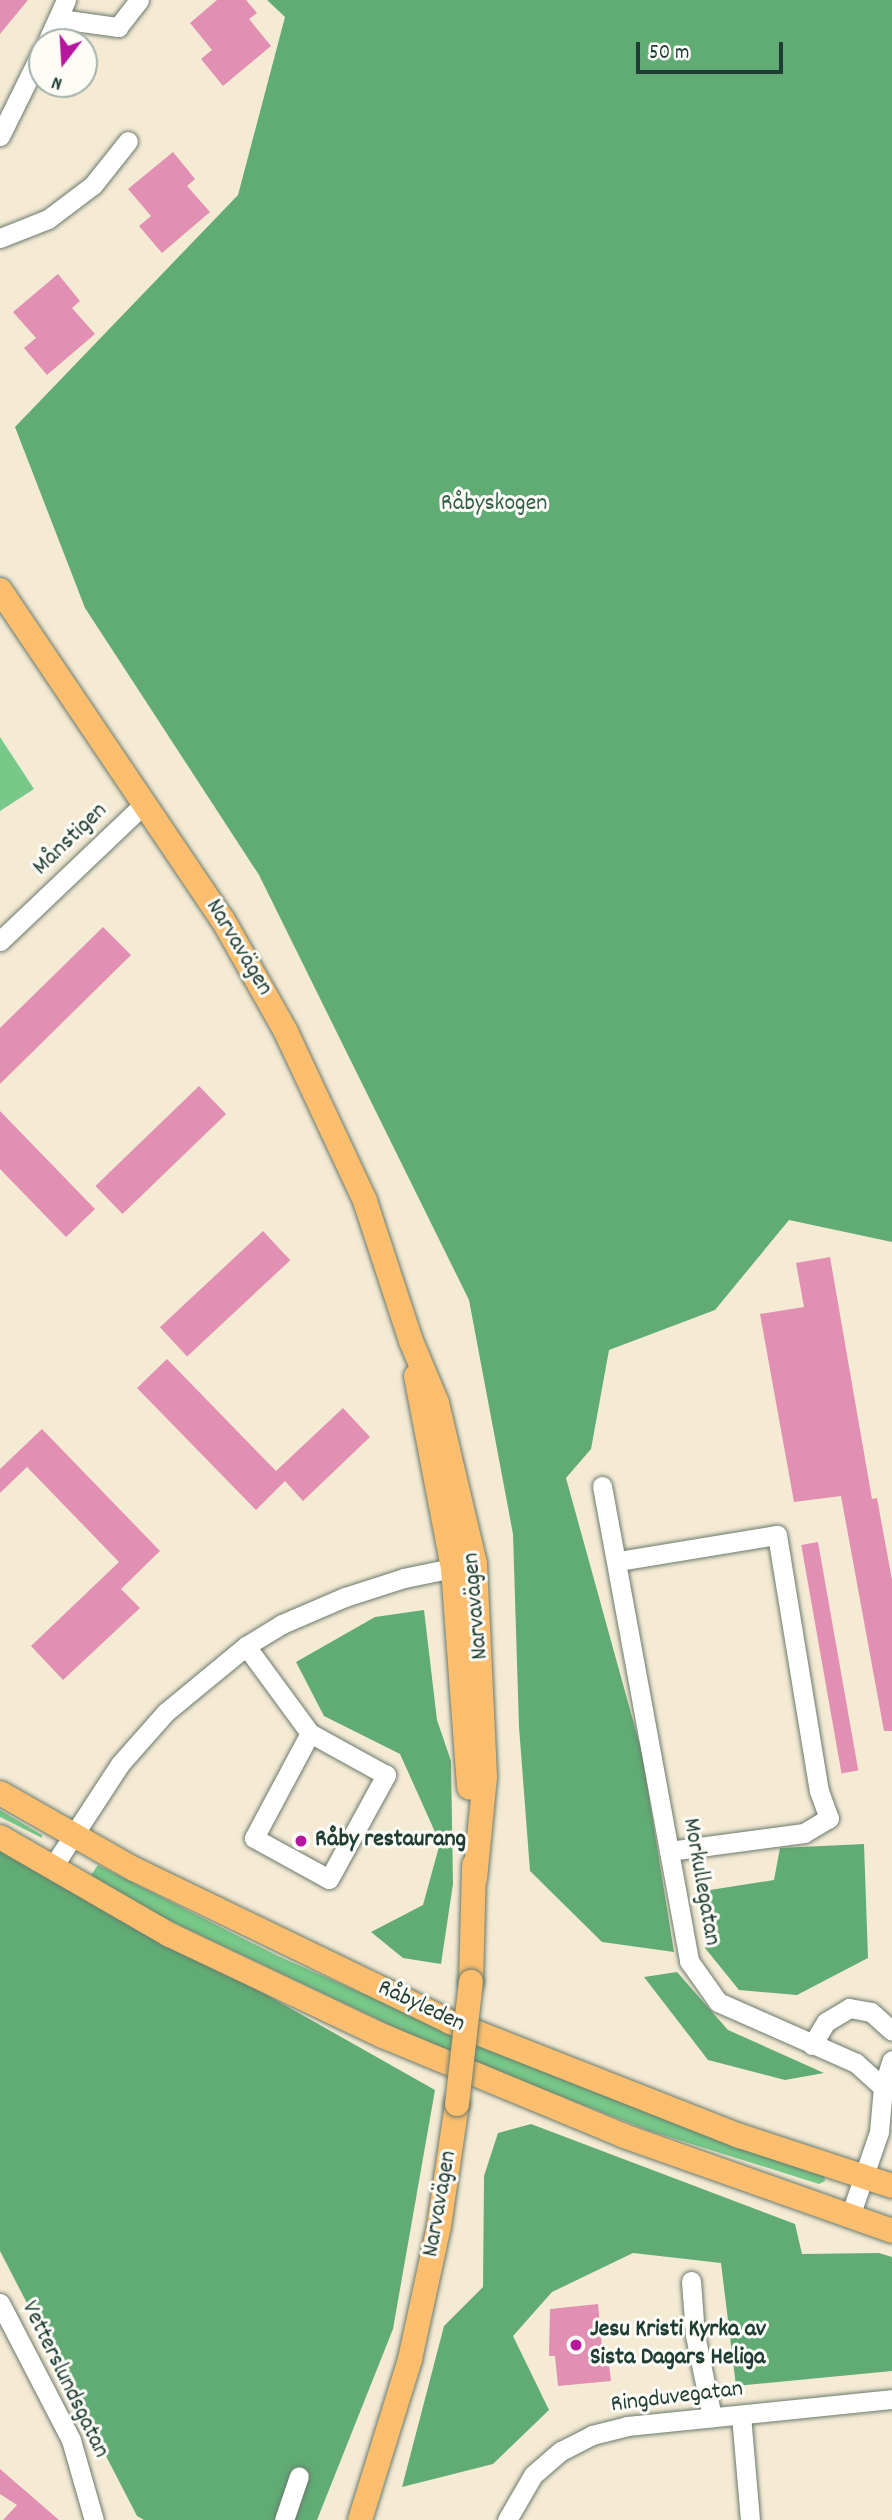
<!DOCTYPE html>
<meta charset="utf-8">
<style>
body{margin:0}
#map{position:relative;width:892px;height:2520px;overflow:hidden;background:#f5ebd5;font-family:Dekko,sans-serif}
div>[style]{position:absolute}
.green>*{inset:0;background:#77c889}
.forest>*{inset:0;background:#61ac75}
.building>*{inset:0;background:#e18fb2;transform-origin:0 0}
.roads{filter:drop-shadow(0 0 2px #6a7a6c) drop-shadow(0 0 2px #6a7a6c)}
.minor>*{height:19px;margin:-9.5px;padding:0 9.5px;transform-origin:9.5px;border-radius:9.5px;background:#fff}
.major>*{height:24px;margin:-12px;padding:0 12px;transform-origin:12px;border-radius:12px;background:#fabe6e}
.bridges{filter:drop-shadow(0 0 2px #6a7a6c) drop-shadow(0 0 2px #6a7a6c)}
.major-bridge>*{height:24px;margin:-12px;padding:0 12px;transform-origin:12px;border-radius:12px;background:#fabe6e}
.dots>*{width:19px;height:19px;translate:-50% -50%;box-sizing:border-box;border:4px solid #fdfcf7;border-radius:50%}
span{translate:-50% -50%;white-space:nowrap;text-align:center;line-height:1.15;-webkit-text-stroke:6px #fdfcf7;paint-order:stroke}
.park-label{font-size:24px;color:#356049}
.street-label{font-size:24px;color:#1f3d34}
.poi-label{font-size:24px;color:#1f3d34;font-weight:700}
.left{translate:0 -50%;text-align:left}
.north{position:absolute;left:28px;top:28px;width:70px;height:70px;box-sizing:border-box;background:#fdfcf7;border:2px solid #a4b0a9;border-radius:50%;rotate:197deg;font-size:19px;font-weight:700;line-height:28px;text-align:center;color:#1f3d34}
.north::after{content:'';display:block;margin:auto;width:24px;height:32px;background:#b5179e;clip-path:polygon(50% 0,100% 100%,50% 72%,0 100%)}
.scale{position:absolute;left:636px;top:42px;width:147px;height:32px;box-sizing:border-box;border:4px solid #1f3d34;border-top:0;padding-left:9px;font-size:21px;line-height:24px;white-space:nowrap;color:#1f3d34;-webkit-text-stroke:5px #fdfcf7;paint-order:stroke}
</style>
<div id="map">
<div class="green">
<div style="clip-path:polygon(0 737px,34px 789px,0 811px)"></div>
<div style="clip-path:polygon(0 1810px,42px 1835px,42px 1838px,0 1817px)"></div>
<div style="clip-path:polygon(98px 1865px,278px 1956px,445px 2030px,824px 2174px,825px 2181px,819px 2184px,650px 2131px,447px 2052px,158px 1915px,99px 1882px,91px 1875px)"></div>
</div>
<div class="forest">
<div style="clip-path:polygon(267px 0,892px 0,892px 1242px,789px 1220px,715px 1310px,609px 1350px,591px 1449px,566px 1478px,642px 1753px,674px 1952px,602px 1942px,530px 1871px,519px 1727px,513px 1534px,469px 1300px,259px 875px,85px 608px,15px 427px,238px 195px,285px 17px)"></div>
<div style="clip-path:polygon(424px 1610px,437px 1720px,451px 1761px,453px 1884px,441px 1964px,403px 1958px,371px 1932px,423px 1905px,440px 1843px,400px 1754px,324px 1716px,296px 1662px,375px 1617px)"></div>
<div style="clip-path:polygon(0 1844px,435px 2090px,393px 2329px,317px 2520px,144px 2520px,137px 2516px,0 2251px)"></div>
<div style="clip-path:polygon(864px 1844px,868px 1958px,797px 1995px,739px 1990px,705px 1948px,710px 1890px,774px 1880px,780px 1848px)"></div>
<div style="clip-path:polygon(677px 1972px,728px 2030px,824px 2073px,785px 2080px,708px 2060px,644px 1977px)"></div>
<div style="clip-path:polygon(531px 2124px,795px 2224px,802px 2254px,879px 2253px,892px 2257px,892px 2371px,736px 2386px,721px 2263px,633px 2253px,552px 2292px,513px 2336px,549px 2410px,493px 2464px,402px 2487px,444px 2326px,483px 2287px,484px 2176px,498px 2133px)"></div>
</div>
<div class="building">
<div style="clip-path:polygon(0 0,28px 0,0 34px)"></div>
<div style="clip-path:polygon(217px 0,246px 0,257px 13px,249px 19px,271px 46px,223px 86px,201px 59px,212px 50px,190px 23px)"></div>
<div style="clip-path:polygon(173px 152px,195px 179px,187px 186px,210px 212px,162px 253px,139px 226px,151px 216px,128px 189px)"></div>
<div style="clip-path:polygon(58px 274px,80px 301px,72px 308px,95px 334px,47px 375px,24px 348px,36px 338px,13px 312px)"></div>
<div style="clip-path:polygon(103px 927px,131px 955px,0 1084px,0 1028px)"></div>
<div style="left:199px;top:1086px;width:39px;height:144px;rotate:46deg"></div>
<div style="clip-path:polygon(0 1111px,95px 1209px,66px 1237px,0 1169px)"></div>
<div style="left:263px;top:1231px;width:40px;height:141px;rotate:47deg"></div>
<div style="clip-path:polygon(830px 1257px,872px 1499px,877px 1498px,892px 1580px,892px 1731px,884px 1731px,841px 1496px,794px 1502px,760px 1314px,804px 1307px,796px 1263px)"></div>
<div style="clip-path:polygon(167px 1359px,276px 1471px,343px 1408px,370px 1437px,303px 1501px,285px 1481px,256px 1510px,137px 1388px)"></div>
<div style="clip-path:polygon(42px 1429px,160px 1551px,121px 1589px,140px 1608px,63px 1680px,31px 1646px,119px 1562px,27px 1467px,0 1493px,0 1469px)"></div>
<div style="left:818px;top:1542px;width:232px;height:17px;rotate:80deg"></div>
<div style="clip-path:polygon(598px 2304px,603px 2358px,608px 2357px,611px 2381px,558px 2386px,555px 2356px,549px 2356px,550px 2309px)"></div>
<div style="clip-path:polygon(0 2469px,59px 2520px,3px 2520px,17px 2505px,0 2494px)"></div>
</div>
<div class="roads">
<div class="minor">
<div style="left:60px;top:19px;width:59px;rotate:7.9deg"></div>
<div style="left:118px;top:27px;width:34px;rotate:-52deg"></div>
<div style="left:47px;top:42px;width:46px;rotate:-65.7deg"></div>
<div style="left:0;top:136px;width:95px;rotate:-63.7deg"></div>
<div style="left:0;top:238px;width:52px;rotate:-21.6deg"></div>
<div style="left:48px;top:219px;width:56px;rotate:-37.1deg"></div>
<div style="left:93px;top:185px;width:56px;rotate:-51.5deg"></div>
<div style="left:0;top:941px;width:199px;rotate:-43.6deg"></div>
<div style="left:602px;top:1486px;width:483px;rotate:79.6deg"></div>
<div style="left:689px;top:1961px;width:50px;rotate:54.7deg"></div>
<div style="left:718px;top:2002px;width:151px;rotate:23.8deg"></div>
<div style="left:856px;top:2063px;width:36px;rotate:42deg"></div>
<div style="left:883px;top:2087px;width:45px;rotate:95.1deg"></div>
<div style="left:879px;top:2132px;width:89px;rotate:109deg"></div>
<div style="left:618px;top:1561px;width:161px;rotate:-9.3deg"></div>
<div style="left:777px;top:1535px;width:259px;rotate:80.7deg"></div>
<div style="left:819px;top:1791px;width:29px;rotate:70deg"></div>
<div style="left:829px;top:1818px;width:29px;rotate:149deg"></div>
<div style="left:804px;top:1833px;width:136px;rotate:172.4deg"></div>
<div style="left:246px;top:1646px;width:108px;rotate:53.7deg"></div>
<div style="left:310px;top:1733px;width:119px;rotate:118.1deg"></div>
<div style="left:254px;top:1838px;width:85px;rotate:28.7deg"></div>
<div style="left:329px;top:1879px;width:119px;rotate:-61.3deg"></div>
<div style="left:386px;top:1775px;width:87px;rotate:-151.1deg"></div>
<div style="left:52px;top:1868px;width:124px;rotate:-56.8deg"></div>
<div style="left:120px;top:1764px;width:69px;rotate:-48.5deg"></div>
<div style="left:166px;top:1712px;width:104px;rotate:-39.5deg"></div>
<div style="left:246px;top:1646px;width:42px;rotate:-31.4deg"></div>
<div style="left:282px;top:1624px;width:69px;rotate:-23.2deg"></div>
<div style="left:345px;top:1597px;width:62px;rotate:-17.9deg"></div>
<div style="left:404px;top:1578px;width:64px;rotate:-11.7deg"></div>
<div style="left:812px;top:2045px;width:27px;rotate:-59deg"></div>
<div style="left:826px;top:2022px;width:27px;rotate:-31deg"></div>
<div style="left:849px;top:2008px;width:22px;rotate:10deg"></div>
<div style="left:871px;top:2012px;width:28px;rotate:42deg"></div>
<div style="left:883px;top:2087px;width:28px;rotate:-72deg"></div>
<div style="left:691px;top:2281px;width:54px;rotate:85.8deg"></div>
<div style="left:695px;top:2335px;width:84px;rotate:78.3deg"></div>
<div style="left:0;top:2303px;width:154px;rotate:62.6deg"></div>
<div style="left:71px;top:2440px;width:83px;rotate:74deg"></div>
<div style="left:741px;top:2415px;width:105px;rotate:85.1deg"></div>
<div style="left:284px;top:2520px;width:46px;rotate:-71.2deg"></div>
<div style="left:507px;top:2520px;width:52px;rotate:-60deg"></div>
<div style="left:533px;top:2475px;width:37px;rotate:-41deg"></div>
<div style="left:561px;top:2451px;width:35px;rotate:-27deg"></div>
<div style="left:592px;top:2435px;width:36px;rotate:-14deg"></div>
<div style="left:627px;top:2426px;width:266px;rotate:-5.8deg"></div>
</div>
<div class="major">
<div style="left:0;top:590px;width:398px;rotate:56deg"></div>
<div style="left:223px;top:920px;width:129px;rotate:60.6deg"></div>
<div style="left:286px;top:1032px;width:187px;rotate:64.9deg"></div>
<div style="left:365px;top:1201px;width:147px;rotate:71.8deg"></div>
<div style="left:411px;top:1341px;width:67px;rotate:67.2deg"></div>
<div style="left:437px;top:1403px;width:165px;rotate:76.7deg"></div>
<div style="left:475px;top:1564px;width:213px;rotate:87.3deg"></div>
<div style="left:485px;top:1777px;width:102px;rotate:95.6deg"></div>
<div style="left:416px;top:1376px;width:196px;rotate:79.1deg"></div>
<div style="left:453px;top:1568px;width:220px;rotate:85.8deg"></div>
<div style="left:0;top:1793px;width:154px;rotate:29.6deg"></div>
<div style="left:134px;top:1869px;width:351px;rotate:25.8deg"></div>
<div style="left:450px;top:2022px;width:312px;rotate:21.5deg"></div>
<div style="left:740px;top:2136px;width:160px;rotate:18.2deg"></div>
<div style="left:0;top:1837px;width:196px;rotate:30deg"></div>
<div style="left:170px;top:1935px;width:236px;rotate:25.4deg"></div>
<div style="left:383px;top:2036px;width:261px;rotate:22.5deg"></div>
<div style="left:624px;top:2136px;width:284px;rotate:19.5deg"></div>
<div style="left:471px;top:1982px;width:117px;rotate:-88.5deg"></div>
<div style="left:360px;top:2520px;width:169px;rotate:-72.7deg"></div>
<div style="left:410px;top:2359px;width:136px;rotate:-77.7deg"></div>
<div style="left:439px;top:2226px;width:123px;rotate:-81.6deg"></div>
</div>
</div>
<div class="bridges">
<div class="major-bridge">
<div style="left:457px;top:2104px;width:123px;rotate:-83.5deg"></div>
</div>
</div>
<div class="dots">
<div style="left:301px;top:1841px;background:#b5179e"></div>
<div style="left:576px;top:2345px;background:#b5179e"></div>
</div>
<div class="park-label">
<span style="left:494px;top:505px">Råbyskogen</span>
</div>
<div class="street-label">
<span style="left:71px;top:840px;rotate:-44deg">Månstigen</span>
<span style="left:238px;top:948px;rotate:59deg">Narvavägen</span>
<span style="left:477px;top:1606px;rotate:-95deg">Narvavägen</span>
<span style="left:700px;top:1882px;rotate:80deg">Morkullegatan</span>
<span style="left:421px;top:2007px;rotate:25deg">Råbyleden</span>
<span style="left:441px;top:2204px;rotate:-80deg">Narvavägen</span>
<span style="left:64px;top:2380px;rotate:64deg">Vetterslundsgatan</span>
<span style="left:677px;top:2398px;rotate:-7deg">Ringduvegatan</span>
</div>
<div class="poi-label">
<span class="left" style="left:315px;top:1841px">Råby restaurang</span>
<span class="left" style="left:590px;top:2345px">Jesu Kristi Kyrka av<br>Sista Dagars Heliga</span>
</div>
<div class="north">N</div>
<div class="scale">50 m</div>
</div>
